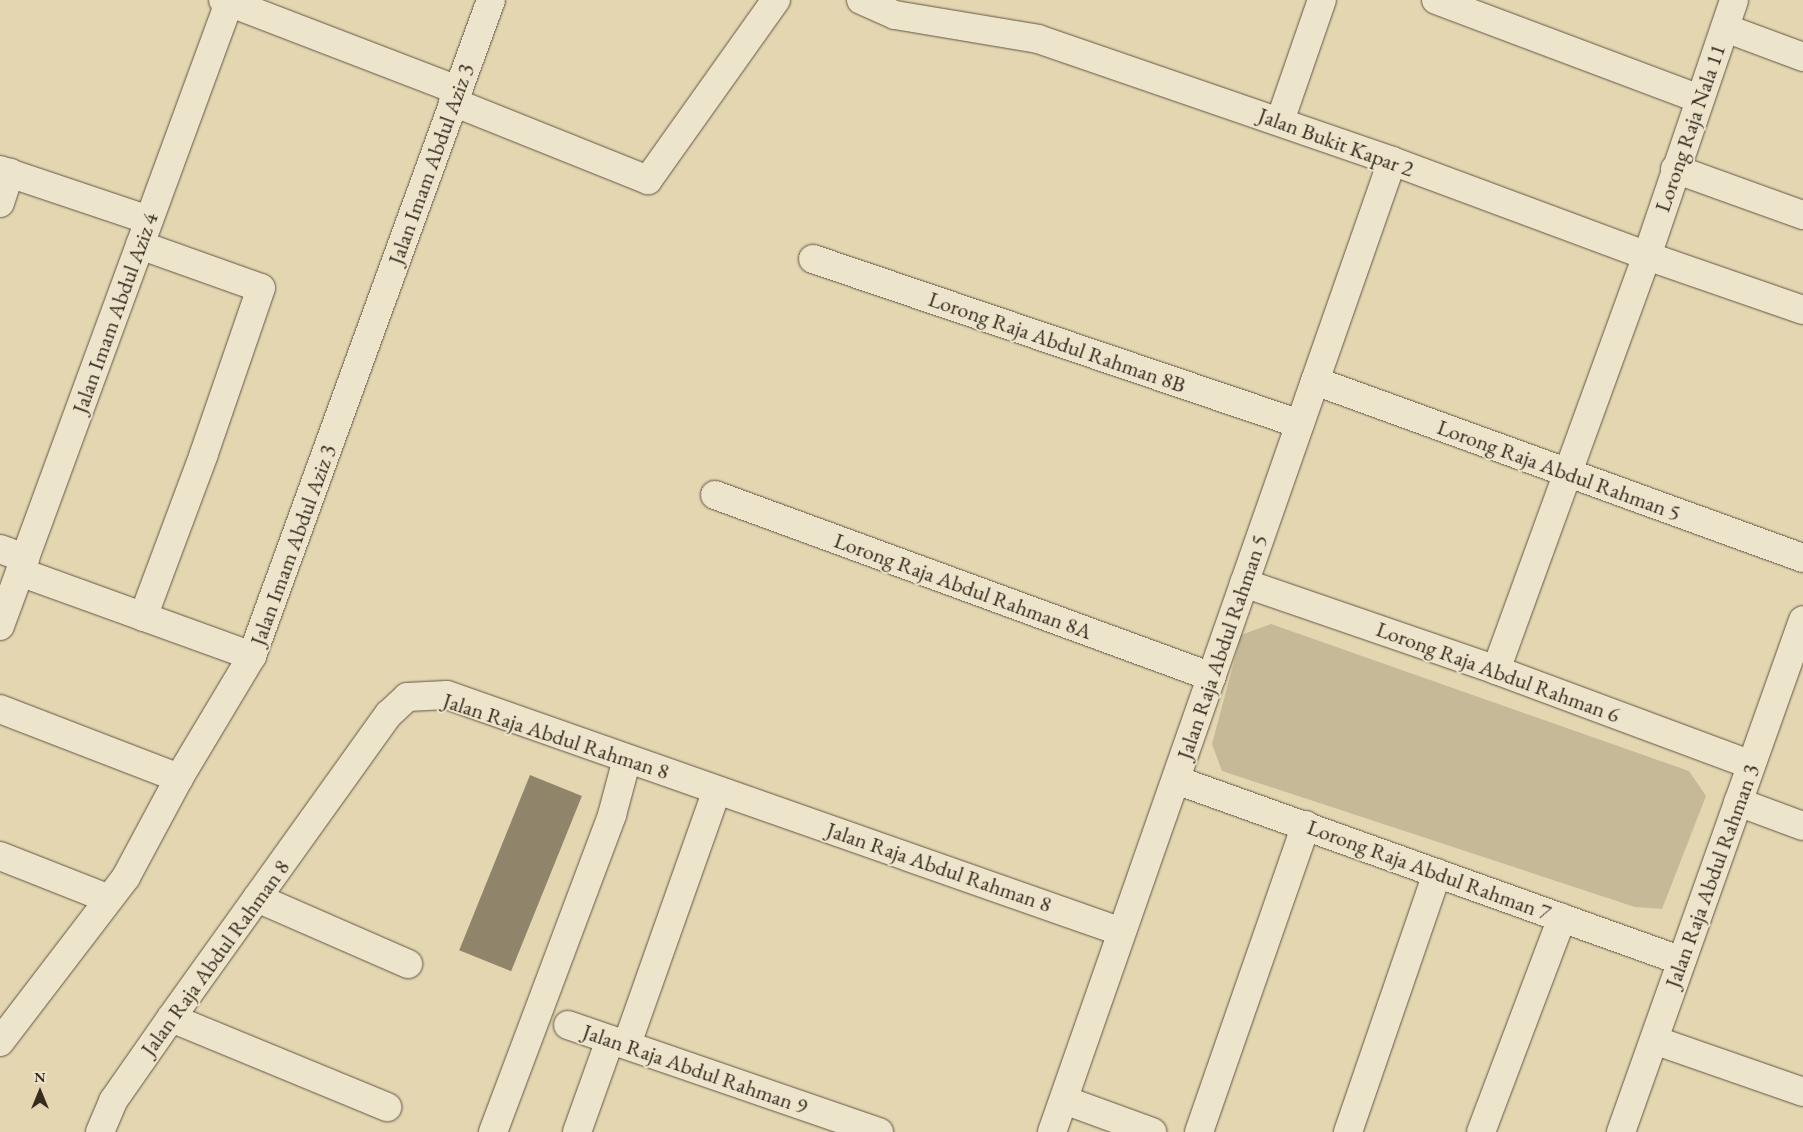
<!DOCTYPE html>
<style>
body{margin:0}
#map{position:relative;width:1803px;height:1132px;overflow:hidden;background:#e3d6b1;font-family:"EB Garamond",serif}
div>[style]{position:absolute}
.green>*{inset:0;background:#c6b998}
.building>*{inset:0;background:#90846a;transform-origin:0 0}
.roads{filter:drop-shadow(0 0 1px #625643) drop-shadow(0 0 1px #625643)}
.minor>*{height:28px;margin:-14px;padding:0 14px;transform-origin:14px;border-radius:14px;background:#ede4cc}
span{translate:-50% -50%;white-space:nowrap;text-align:center;line-height:1.15;-webkit-text-stroke:4px #ede4cc;paint-order:stroke}
.street-label{font-size:22px;color:#372c1e}
.north{position:absolute;left:15px;top:1067px;width:50px;height:50px;-webkit-text-stroke:4px #ede4cc;paint-order:stroke;rotate:0deg;font-size:14px;font-weight:700;line-height:20px;text-align:center;color:#372c1e}
.north::after{content:'';display:block;margin:auto;width:18px;height:22px;background:#372c1e;clip-path:polygon(50% 0,100% 100%,50% 72%,0 100%)}
</style>
<div id="map">
<div class="green">
<div style="clip-path:polygon(1271px 624px,1689px 771px,1706px 796px,1662px 909px,1635px 907px,1222px 771px,1212px 744px,1241px 635px)"></div>
</div>
<div class="building">
<div style="left:530px;top:775px;width:56px;height:189px;rotate:22deg"></div>
</div>
<div class="roads">
<div class="minor">
<div style="left:223px;top:0;width:252px;rotate:21deg"></div>
<div style="left:861px;top:0;width:37px;rotate:24deg"></div>
<div style="left:895px;top:15px;width:145px;rotate:9.5deg"></div>
<div style="left:1038px;top:39px;width:374px;rotate:19deg"></div>
<div style="left:1392px;top:161px;width:272px;rotate:20.4deg"></div>
<div style="left:1647px;top:256px;width:165px;rotate:19.1deg"></div>
<div style="left:1436px;top:0;width:282px;rotate:20.6deg"></div>
<div style="left:1725px;top:28px;width:83px;rotate:20.4deg"></div>
<div style="left:453px;top:102px;width:210px;rotate:21.8deg"></div>
<div style="left:648px;top:180px;width:221px;rotate:-54.6deg"></div>
<div style="left:1280px;top:121px;width:128px;rotate:-70.9deg"></div>
<div style="left:1675px;top:169px;width:136px;rotate:19.8deg"></div>
<div style="left:0;top:170px;width:157px;rotate:18.6deg"></div>
<div style="left:0;top:203px;width:32px;rotate:-72deg"></div>
<div style="left:140px;top:245px;width:128px;rotate:19.6deg"></div>
<div style="left:261px;top:288px;width:176px;rotate:109deg"></div>
<div style="left:204px;top:454px;width:174px;rotate:110.5deg"></div>
<div style="left:813px;top:259px;width:514px;rotate:18.72deg"></div>
<div style="left:1315px;top:381px;width:519px;rotate:19.94deg"></div>
<div style="left:715px;top:495px;width:529px;rotate:20.11deg"></div>
<div style="left:0;top:549px;width:27px;rotate:20deg"></div>
<div style="left:20px;top:572px;width:247px;rotate:19.9deg"></div>
<div style="left:1244px;top:583px;width:267px;rotate:19deg"></div>
<div style="left:1496px;top:670px;width:272px;rotate:20.4deg"></div>
<div style="left:0;top:626px;width:667px;rotate:-69.83deg"></div>
<div style="left:1496px;top:670px;width:441px;rotate:-70deg"></div>
<div style="left:1647px;top:256px;width:270px;rotate:-71.2deg"></div>
<div style="left:0;top:709px;width:192px;rotate:21.1deg"></div>
<div style="left:1176px;top:780px;width:537px;rotate:19.68deg"></div>
<div style="left:1738px;top:802px;width:69px;rotate:20.3deg"></div>
<div style="left:0;top:856px;width:117px;rotate:21.5deg"></div>
<div style="left:257px;top:898px;width:165px;rotate:23.6deg"></div>
<div style="left:171px;top:1018px;width:234px;rotate:22.4deg"></div>
<div style="left:568px;top:1025px;width:329px;rotate:19deg"></div>
<div style="left:1654px;top:1040px;width:158px;rotate:19.2deg"></div>
<div style="left:0;top:1042px;width:208px;rotate:-52.6deg"></div>
<div style="left:126px;top:877px;width:112px;rotate:-61.8deg"></div>
<div style="left:179px;top:778px;width:142px;rotate:-59.1deg"></div>
<div style="left:252px;top:656px;width:698px;rotate:-69.98deg"></div>
<div style="left:627px;top:1044px;width:269px;rotate:-70.5deg"></div>
<div style="left:1064px;top:1100px;width:94px;rotate:20deg"></div>
<div style="left:100px;top:1132px;width:34px;rotate:-67deg"></div>
<div style="left:113px;top:1101px;width:101px;rotate:-55.1deg"></div>
<div style="left:171px;top:1018px;width:374px;rotate:-54.4deg"></div>
<div style="left:389px;top:714px;width:25px;rotate:-43deg"></div>
<div style="left:407px;top:697px;width:40px;rotate:-2.9deg"></div>
<div style="left:447px;top:695px;width:715px;rotate:19.35deg"></div>
<div style="left:493px;top:1132px;width:339px;rotate:-69.4deg"></div>
<div style="left:612px;top:815px;width:58px;rotate:-75deg"></div>
<div style="left:577px;top:1132px;width:98px;rotate:-70.3deg"></div>
<div style="left:1052px;top:1132px;width:1029px;rotate:-70.7deg"></div>
<div style="left:1199px;top:1132px;width:325px;rotate:-70.8deg"></div>
<div style="left:1348px;top:1132px;width:274px;rotate:-71deg"></div>
<div style="left:1481px;top:1132px;width:229px;rotate:-69.3deg"></div>
<div style="left:1621px;top:1132px;width:543px;rotate:-70.43deg"></div>
</div>
</div>
<div class="street-label">
<span style="left:1690px;top:128px;rotate:-71deg">Lorong Raja Nala 11</span>
<span style="left:1336px;top:142px;rotate:20deg">Jalan Bukit Kapar 2</span>
<span style="left:431px;top:164px;rotate:-70deg">Jalan Imam Abdul Aziz 3</span>
<span style="left:115px;top:313px;rotate:-70deg">Jalan Imam Abdul Aziz 4</span>
<span style="left:1057px;top:342px;rotate:19deg">Lorong Raja Abdul Rahman 8B</span>
<span style="left:1559px;top:470px;rotate:20deg">Lorong Raja Abdul Rahman 5</span>
<span style="left:293px;top:545px;rotate:-70deg">Jalan Imam Abdul Aziz 3</span>
<span style="left:963px;top:586px;rotate:20deg">Lorong Raja Abdul Rahman 8A</span>
<span style="left:1222px;top:647px;rotate:-71deg">Jalan Raja Abdul Rahman 5</span>
<span style="left:1498px;top:672px;rotate:20deg">Lorong Raja Abdul Rahman 6</span>
<span style="left:556px;top:736px;rotate:18deg">Jalan Raja Abdul Rahman 8</span>
<span style="left:939px;top:867px;rotate:19deg">Jalan Raja Abdul Rahman 8</span>
<span style="left:1429px;top:870px;rotate:20deg">Lorong Raja Abdul Rahman 7</span>
<span style="left:1712px;top:876px;rotate:-70deg">Jalan Raja Abdul Rahman 3</span>
<span style="left:215px;top:958px;rotate:-54deg">Jalan Raja Abdul Rahman 8</span>
<span style="left:695px;top:1069px;rotate:19deg">Jalan Raja Abdul Rahman 9</span>
</div>
<div class="north">N</div>
</div>
